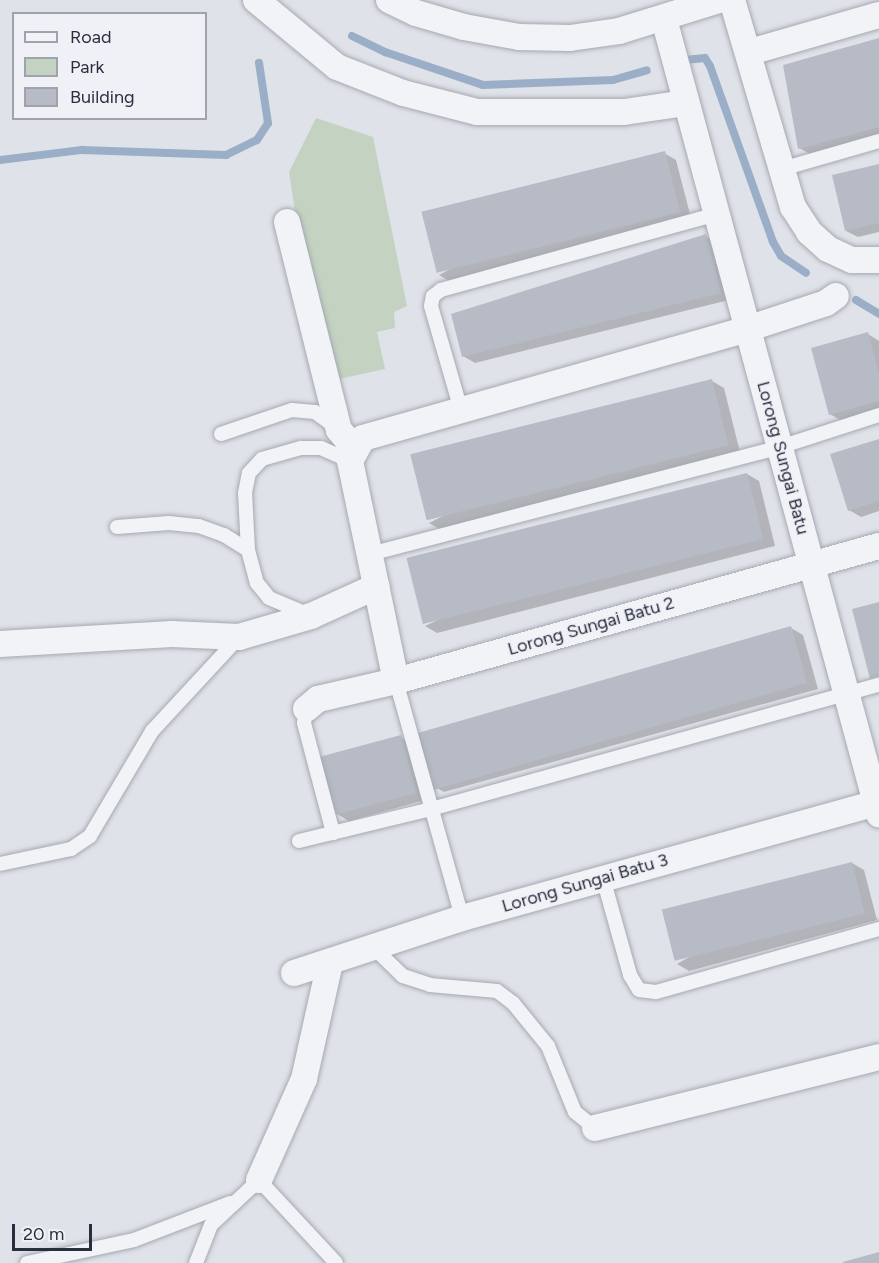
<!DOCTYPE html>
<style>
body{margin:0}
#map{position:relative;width:879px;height:1263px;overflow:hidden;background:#dfe2e8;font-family:Figtree,sans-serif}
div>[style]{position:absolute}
.green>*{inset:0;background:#c4d2c1}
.shadow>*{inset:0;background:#0003}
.stream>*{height:8px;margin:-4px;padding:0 4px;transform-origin:4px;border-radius:4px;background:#9baec7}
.building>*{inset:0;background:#b7bbc5;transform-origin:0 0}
.roads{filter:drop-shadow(0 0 2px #a5a9b2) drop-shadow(0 0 2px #a5a9b2)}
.lane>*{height:14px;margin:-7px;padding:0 7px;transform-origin:7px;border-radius:7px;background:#f2f3f6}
.street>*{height:26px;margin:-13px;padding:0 13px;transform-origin:13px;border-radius:13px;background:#f2f3f6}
span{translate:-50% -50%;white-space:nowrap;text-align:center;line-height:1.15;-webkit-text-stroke:4.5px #eff1f6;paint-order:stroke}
.street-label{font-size:18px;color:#292f3f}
.legend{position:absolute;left:12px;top:12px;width:195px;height:108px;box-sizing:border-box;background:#eff1f6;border:2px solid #a0a3ad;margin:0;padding:8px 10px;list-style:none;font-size:18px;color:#292f3f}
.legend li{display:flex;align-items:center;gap:12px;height:30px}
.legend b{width:30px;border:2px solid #a0a3ad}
.scale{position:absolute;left:12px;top:1224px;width:80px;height:27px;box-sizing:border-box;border:3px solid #292f3f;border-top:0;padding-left:8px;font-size:18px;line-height:21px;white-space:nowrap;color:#292f3f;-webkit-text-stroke:4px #eff1f6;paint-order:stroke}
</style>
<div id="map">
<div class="green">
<div style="clip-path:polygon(316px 118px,373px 137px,407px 306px,394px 312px,395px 328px,377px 332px,385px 369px,321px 383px,289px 172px)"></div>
</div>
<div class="shadow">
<div style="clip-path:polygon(879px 40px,879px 146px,823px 161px,799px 148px)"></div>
<div style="clip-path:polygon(664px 153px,676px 160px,691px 218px,451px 282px,439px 275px)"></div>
<div style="clip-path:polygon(879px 165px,879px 232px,858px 237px,846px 231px)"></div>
<div style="clip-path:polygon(705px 236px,717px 243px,733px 299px,475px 363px,463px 356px)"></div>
<div style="clip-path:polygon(868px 334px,879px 341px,879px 411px,842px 421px,830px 414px)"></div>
<div style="clip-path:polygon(712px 381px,724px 388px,740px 452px,441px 530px,429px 523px)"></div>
<div style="clip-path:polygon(879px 440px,879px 511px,861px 517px,849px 510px)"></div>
<div style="clip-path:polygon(747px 474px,759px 481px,775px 546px,437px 633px,425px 626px)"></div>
<div style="clip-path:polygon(791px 628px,803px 635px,818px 689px,444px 792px,432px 785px)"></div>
<div style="clip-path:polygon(400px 737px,413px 744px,428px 799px,349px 821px,337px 814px)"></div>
<div style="clip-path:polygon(852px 863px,864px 870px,877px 920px,689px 971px,677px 964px)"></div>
</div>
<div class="stream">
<div style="left:352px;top:36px;width:37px;rotate:26deg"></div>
<div style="left:385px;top:52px;width:103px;rotate:18.6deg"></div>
<div style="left:483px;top:85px;width:130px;rotate:-2.2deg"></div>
<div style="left:613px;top:80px;width:35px;rotate:-16deg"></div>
<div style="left:685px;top:60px;width:20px;rotate:-6deg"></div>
<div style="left:705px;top:58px;width:9px;rotate:58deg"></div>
<div style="left:710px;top:66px;width:187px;rotate:70.3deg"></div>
<div style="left:773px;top:242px;width:16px;rotate:60deg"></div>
<div style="left:781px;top:256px;width:30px;rotate:34deg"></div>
<div style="left:0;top:160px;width:83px;rotate:-7deg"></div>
<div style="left:82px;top:150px;width:144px;rotate:2deg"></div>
<div style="left:226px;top:155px;width:34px;rotate:-26deg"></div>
<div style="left:257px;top:140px;width:20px;rotate:-57deg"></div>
<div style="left:268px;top:123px;width:61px;rotate:-98.5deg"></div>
<div style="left:856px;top:300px;width:27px;rotate:31deg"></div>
</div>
<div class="building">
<div style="clip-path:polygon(879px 38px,879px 127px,798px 149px,783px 65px)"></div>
<div style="left:665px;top:151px;width:63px;height:251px;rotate:76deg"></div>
<div style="clip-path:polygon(879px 164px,879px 223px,845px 231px,832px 175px)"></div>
<div style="clip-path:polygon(706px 234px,721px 293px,462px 357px,451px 314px)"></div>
<div style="clip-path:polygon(868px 332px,879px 374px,879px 401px,829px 415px,811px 348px)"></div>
<div style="left:712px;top:379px;width:68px;height:311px;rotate:76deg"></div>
<div style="clip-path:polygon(879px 439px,879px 501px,848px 511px,830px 454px)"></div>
<div style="left:747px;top:473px;width:68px;height:351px;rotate:76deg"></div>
<div style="clip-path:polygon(879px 602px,879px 676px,870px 679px,852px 609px)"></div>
<div style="left:791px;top:626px;width:59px;height:389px;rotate:74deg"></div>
<div style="left:401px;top:735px;width:60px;height:84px;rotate:75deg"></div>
<div style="left:852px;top:862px;width:53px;height:196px;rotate:76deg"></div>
<div style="clip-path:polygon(879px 1252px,879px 1263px,843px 1263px,843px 1262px)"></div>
</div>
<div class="roads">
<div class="lane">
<div style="left:785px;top:168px;width:98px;rotate:-16deg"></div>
<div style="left:461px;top:410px;width:108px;rotate:-106.1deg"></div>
<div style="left:431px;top:306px;width:10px;rotate:-79deg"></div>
<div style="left:433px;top:296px;width:10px;rotate:-37deg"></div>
<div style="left:441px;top:290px;width:285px;rotate:-15.4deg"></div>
<div style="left:221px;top:434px;width:75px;rotate:-18.7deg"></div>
<div style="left:292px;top:410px;width:23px;rotate:5deg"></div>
<div style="left:315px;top:412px;width:27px;rotate:36deg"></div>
<div style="left:117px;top:527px;width:52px;rotate:-4.4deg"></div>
<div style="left:169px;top:523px;width:30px;rotate:6deg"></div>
<div style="left:199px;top:526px;width:27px;rotate:20deg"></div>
<div style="left:224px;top:535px;width:28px;rotate:32deg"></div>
<div style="left:248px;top:550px;width:34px;rotate:75deg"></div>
<div style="left:257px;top:583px;width:19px;rotate:51deg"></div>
<div style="left:269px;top:598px;width:41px;rotate:22.8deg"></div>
<div style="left:248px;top:550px;width:57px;rotate:-93deg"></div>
<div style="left:245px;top:493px;width:20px;rotate:-79deg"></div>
<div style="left:249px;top:473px;width:19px;rotate:-47deg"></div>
<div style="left:262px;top:459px;width:41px;rotate:-15.8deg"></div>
<div style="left:301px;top:448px;width:20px"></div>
<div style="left:321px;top:448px;width:32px;rotate:24deg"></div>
<div style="left:370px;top:554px;width:424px;rotate:-14.6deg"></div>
<div style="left:780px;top:447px;width:104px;rotate:-17.9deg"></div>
<div style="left:396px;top:681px;width:246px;rotate:74.4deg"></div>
<div style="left:306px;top:709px;width:14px;rotate:98deg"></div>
<div style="left:304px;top:723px;width:114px;rotate:75.2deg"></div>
<div style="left:299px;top:841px;width:136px;rotate:-13.6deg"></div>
<div style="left:431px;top:809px;width:465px;rotate:-15.5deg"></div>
<div style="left:0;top:864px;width:73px;rotate:-11.9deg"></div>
<div style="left:71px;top:849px;width:23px;rotate:-34deg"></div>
<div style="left:90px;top:836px;width:122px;rotate:-59.4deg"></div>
<div style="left:152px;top:731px;width:128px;rotate:-47.2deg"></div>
<div style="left:603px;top:878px;width:101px;rotate:74.4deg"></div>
<div style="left:630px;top:975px;width:17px;rotate:59deg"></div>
<div style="left:639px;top:990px;width:17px;rotate:7deg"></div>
<div style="left:656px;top:992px;width:232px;rotate:-15.8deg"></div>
<div style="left:375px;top:949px;width:39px;rotate:44deg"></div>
<div style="left:403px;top:976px;width:28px;rotate:18deg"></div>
<div style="left:430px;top:985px;width:67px;rotate:5.1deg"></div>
<div style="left:497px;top:991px;width:20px;rotate:37deg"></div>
<div style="left:513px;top:1003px;width:55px;rotate:50.9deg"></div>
<div style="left:548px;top:1046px;width:71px;rotate:67.8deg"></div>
<div style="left:575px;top:1112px;width:26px;rotate:39deg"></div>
<div style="left:27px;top:1263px;width:109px;rotate:-12.1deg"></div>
<div style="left:134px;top:1240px;width:103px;rotate:-21.1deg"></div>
<div style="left:196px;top:1263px;width:41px;rotate:-68.5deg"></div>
<div style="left:211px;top:1225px;width:66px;rotate:-43.2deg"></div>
<div style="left:259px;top:1180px;width:113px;rotate:47.1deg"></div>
</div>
<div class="street">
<div style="left:256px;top:0;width:105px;rotate:39.6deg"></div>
<div style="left:337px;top:67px;width:71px;rotate:21.5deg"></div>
<div style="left:403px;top:93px;width:76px;rotate:14.4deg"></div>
<div style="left:477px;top:112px;width:147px"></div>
<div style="left:624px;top:112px;width:63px;rotate:-8.3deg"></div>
<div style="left:389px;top:0;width:30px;rotate:26deg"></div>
<div style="left:416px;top:13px;width:50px;rotate:16.3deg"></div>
<div style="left:464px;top:27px;width:56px;rotate:10.3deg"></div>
<div style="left:519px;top:37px;width:51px;rotate:1.1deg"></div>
<div style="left:570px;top:38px;width:49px;rotate:-8.1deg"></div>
<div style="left:619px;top:31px;width:105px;rotate:-17.2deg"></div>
<div style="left:732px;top:0;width:216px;rotate:73.6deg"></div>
<div style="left:793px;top:207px;width:30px;rotate:57deg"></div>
<div style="left:809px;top:232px;width:25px;rotate:42deg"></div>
<div style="left:828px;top:249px;width:26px;rotate:25deg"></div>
<div style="left:852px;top:260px;width:27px"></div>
<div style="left:664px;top:19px;width:824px;rotate:74.87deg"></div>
<div style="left:750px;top:52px;width:134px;rotate:-16deg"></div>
<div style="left:287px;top:222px;width:214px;rotate:76deg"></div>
<div style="left:339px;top:430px;width:23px;rotate:50deg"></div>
<div style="left:0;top:644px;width:172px;rotate:-3.3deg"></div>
<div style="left:172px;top:634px;width:67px;rotate:2.6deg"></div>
<div style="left:239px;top:637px;width:75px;rotate:-16.3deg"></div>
<div style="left:311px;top:616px;width:72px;rotate:-24.4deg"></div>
<div style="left:396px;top:681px;width:225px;rotate:-101.8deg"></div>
<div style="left:350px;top:461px;width:26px;rotate:-61deg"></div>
<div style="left:363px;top:438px;width:399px;rotate:-15.8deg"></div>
<div style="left:747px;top:329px;width:83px;rotate:-18.2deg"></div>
<div style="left:826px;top:303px;width:12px;rotate:-35deg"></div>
<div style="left:306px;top:709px;width:16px;rotate:-40deg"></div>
<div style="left:318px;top:699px;width:80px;rotate:-13deg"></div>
<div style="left:396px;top:681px;width:502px;rotate:-15.62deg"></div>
<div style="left:294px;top:973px;width:177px;rotate:-18.1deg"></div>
<div style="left:462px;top:918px;width:433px;rotate:-15.5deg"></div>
<div style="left:595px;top:1128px;width:293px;rotate:-14deg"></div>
<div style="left:259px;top:1180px;width:111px;rotate:-66deg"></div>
<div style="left:304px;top:1079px;width:119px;rotate:-77.4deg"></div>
</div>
</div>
<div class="street-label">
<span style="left:783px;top:458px;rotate:75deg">Lorong Sungai Batu</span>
<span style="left:591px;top:626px;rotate:-16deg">Lorong Sungai Batu 2</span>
<span style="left:585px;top:883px;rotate:-16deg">Lorong Sungai Batu 3</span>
</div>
<ul class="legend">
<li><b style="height:8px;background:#f2f3f6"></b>Road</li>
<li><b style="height:16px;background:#c4d2c1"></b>Park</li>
<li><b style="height:16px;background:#b7bbc5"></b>Building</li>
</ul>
<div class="scale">20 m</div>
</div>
